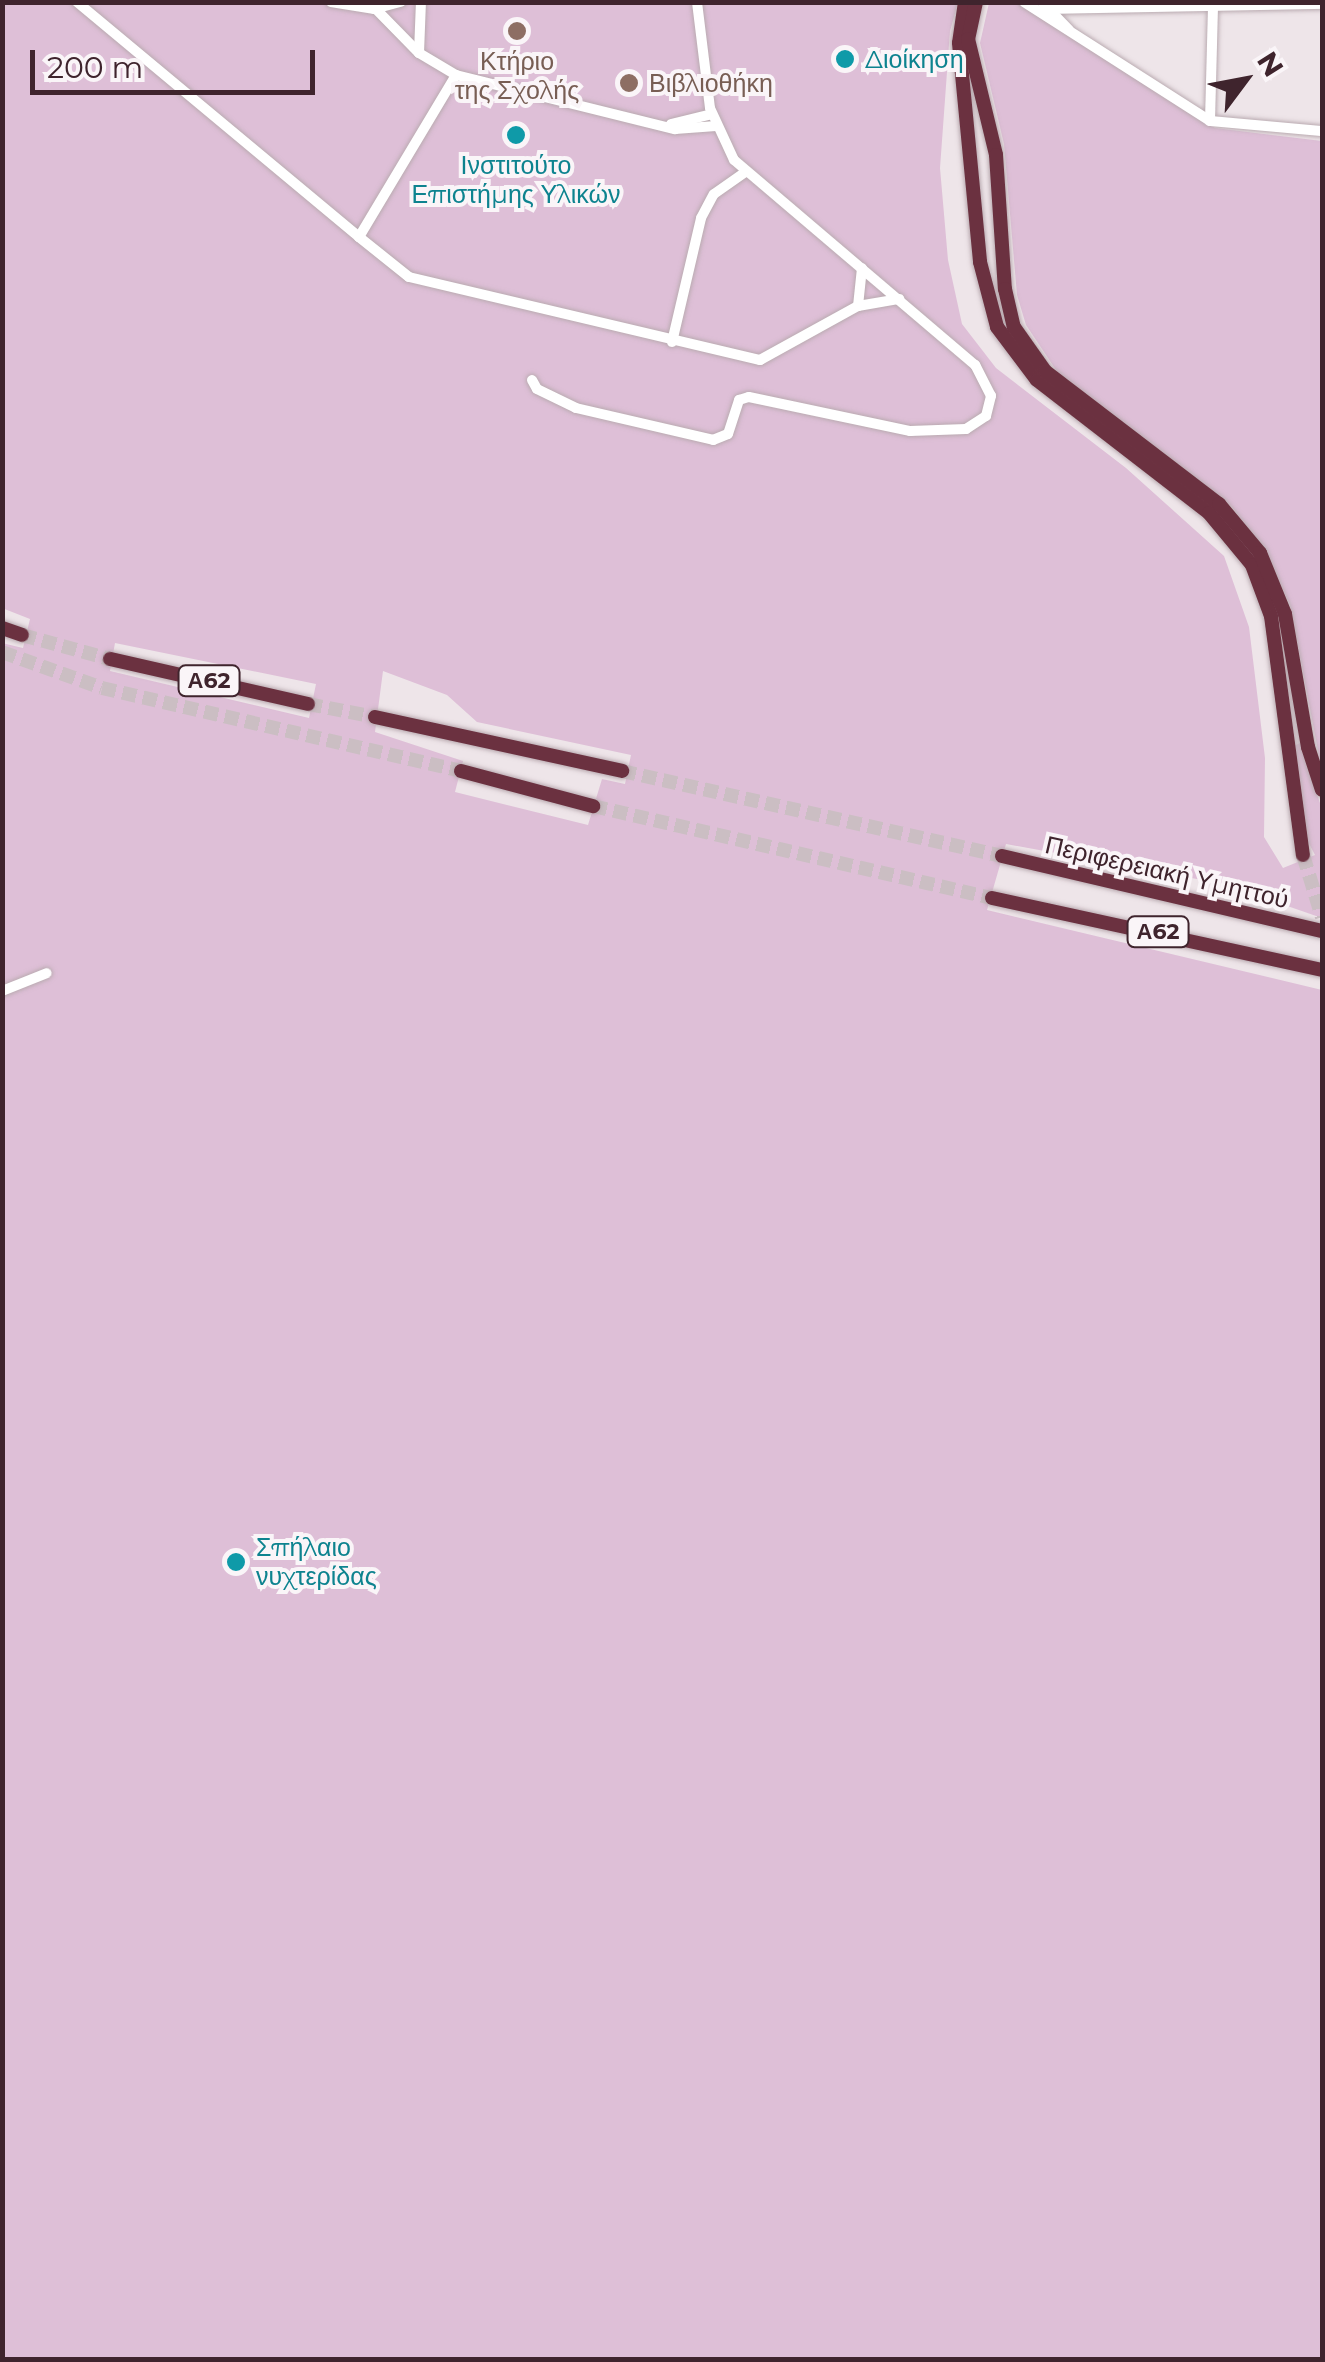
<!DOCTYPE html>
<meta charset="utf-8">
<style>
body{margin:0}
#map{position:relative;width:1325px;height:2362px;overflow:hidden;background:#eee5e9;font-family:Montserrat,sans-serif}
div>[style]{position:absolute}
.green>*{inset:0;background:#debfd7}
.highway-tunnel>*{height:14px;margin-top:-7px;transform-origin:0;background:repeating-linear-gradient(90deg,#cbbec3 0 14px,transparent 0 21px)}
.roads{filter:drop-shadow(0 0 2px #baabb1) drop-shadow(0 0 2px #baabb1)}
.minor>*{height:10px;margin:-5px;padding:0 5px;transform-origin:5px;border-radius:5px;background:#fff}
.highway>*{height:14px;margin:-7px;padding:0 7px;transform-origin:7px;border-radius:7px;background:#6b3140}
.dots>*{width:28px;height:28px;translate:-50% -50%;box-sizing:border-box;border:5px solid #faf5f8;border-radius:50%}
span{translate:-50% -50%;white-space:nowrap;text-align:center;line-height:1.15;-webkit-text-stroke:8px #faf5f8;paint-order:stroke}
.shield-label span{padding:2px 8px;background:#faf5f8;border:2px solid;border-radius:8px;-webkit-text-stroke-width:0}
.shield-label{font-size:22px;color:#3f242d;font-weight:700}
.culture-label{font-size:25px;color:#0d838f}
.left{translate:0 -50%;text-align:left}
.education-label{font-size:25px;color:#785e54}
.street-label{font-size:25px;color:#3f242d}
.frame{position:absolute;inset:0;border:5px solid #3f242d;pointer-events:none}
.north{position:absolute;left:1195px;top:30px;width:100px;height:100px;-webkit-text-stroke:8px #faf5f8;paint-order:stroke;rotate:58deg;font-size:28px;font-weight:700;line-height:40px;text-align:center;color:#3f242d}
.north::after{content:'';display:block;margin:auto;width:35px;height:45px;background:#3f242d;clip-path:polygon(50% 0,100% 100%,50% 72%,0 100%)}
.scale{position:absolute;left:30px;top:50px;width:285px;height:45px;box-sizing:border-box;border:5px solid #3f242d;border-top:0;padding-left:12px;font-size:30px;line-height:35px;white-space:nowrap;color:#3f242d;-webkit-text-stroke:8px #faf5f8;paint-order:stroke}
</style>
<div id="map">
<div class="green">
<div style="clip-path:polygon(evenodd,2px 3px,958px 3px,950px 31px,940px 168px,948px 260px,962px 324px,996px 368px,1126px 468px,1224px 556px,1249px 627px,1265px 758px,1264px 837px,1283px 868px,1315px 855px,1304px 834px,1294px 746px,1300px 743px,1322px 809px,1322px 918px,1224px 884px,1006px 844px,987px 910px,1322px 990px,1322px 2359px,3px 2359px,2px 643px,23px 648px,30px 619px,2px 608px,2px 3px,115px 643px,316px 684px,309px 718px,110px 671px,115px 643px,2px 3px,383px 671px,447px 695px,477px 722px,631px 755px,625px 784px,602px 779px,588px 825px,455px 792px,463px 761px,375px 732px,383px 671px)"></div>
<div style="clip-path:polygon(989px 3px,1019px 3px,1215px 128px,1322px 141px,1322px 771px,1290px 605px,1263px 547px,1231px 506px,1058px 373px,1026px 325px,1017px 295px,1004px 144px,980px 43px)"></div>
</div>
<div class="highway-tunnel">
<div style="left:22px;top:635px;width:91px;rotate:15.3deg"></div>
<div style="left:2px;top:652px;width:106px;rotate:19.8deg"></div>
<div style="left:102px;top:688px;width:368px;rotate:13deg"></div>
<div style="left:308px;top:704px;width:68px;rotate:11deg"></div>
<div style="left:622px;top:771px;width:389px;rotate:12.6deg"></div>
<div style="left:593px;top:806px;width:409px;rotate:13deg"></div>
<div style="left:1303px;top:855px;width:65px;rotate:73deg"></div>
</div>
<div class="roads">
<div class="minor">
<div style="left:77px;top:2px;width:367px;rotate:39.8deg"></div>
<div style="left:331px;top:2px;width:44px;rotate:9.2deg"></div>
<div style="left:374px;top:9px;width:28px;rotate:-15deg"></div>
<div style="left:369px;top:2px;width:71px;rotate:45.6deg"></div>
<div style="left:419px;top:53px;width:43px;rotate:30.7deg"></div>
<div style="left:456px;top:75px;width:226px;rotate:13.9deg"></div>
<div style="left:675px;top:129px;width:41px;rotate:-4.2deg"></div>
<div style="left:1024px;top:2px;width:221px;rotate:32.6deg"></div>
<div style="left:1210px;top:121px;width:112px;rotate:5.1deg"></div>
<div style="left:1042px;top:2px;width:39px;rotate:46deg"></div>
<div style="left:1050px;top:9px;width:272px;rotate:-1.1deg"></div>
<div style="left:419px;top:53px;width:51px;rotate:-87.8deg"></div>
<div style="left:456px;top:75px;width:189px;rotate:120.9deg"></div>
<div style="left:359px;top:237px;width:64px;rotate:38.7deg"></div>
<div style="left:409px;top:277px;width:361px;rotate:13.3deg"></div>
<div style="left:760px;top:360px;width:112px;rotate:-28.9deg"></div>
<div style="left:858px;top:306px;width:42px;rotate:-9.7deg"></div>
<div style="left:1210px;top:121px;width:118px;rotate:-88.5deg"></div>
<div style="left:671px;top:124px;width:42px;rotate:-13.7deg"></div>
<div style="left:858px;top:306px;width:38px;rotate:-84deg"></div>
<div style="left:672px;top:342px;width:127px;rotate:-76.8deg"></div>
<div style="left:701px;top:218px;width:27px;rotate:-62deg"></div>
<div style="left:714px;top:194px;width:37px;rotate:-35deg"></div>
<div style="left:532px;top:380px;width:10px;rotate:61deg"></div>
<div style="left:537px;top:389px;width:43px;rotate:26deg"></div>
<div style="left:576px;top:408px;width:141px;rotate:13.1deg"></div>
<div style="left:713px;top:440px;width:16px;rotate:-22deg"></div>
<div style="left:728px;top:434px;width:36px;rotate:-72deg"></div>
<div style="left:739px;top:400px;width:10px;rotate:-17deg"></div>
<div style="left:749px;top:397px;width:165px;rotate:11.9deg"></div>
<div style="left:910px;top:431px;width:56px;rotate:-2deg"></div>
<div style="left:966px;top:429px;width:24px;rotate:-33deg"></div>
<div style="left:986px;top:416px;width:21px;rotate:-76deg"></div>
<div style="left:991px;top:396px;width:35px;rotate:-117deg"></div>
<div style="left:975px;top:365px;width:316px;rotate:-139.6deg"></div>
<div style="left:734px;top:160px;width:57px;rotate:-114.8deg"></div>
<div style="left:710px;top:108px;width:107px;rotate:-97deg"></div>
<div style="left:2px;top:991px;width:48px;rotate:-21.8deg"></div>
</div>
<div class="highway">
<div style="left:965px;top:2px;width:41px;rotate:98.3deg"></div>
<div style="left:959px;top:43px;width:220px;rotate:84.5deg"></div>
<div style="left:980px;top:262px;width:67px;rotate:75.3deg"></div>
<div style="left:997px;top:327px;width:66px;rotate:53deg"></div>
<div style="left:1037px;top:380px;width:217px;rotate:37.7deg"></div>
<div style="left:1209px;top:513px;width:67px;rotate:50.4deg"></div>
<div style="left:1252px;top:565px;width:54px;rotate:69.6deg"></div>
<div style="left:1271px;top:616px;width:241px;rotate:82.4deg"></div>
<div style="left:976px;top:2px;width:38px;rotate:102deg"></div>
<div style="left:968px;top:39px;width:119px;rotate:76.4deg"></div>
<div style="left:996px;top:155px;width:134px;rotate:86.2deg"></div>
<div style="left:1005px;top:289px;width:39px;rotate:77deg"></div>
<div style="left:1014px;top:327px;width:54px;rotate:54.8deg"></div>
<div style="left:1045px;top:371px;width:219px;rotate:37.4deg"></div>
<div style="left:1219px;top:504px;width:64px;rotate:50.1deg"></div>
<div style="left:1260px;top:553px;width:66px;rotate:67.7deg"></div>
<div style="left:1285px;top:614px;width:135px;rotate:80.2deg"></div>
<div style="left:1308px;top:747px;width:45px;rotate:72deg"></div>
<div style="left:2px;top:628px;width:21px;rotate:19deg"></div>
<div style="left:110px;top:659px;width:203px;rotate:12.8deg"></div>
<div style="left:375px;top:717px;width:253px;rotate:12.3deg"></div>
<div style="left:461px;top:771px;width:137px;rotate:14.9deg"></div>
<div style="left:1002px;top:856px;width:329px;rotate:13.2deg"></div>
<div style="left:992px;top:898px;width:338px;rotate:12.3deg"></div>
</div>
</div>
<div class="dots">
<div style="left:517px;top:31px;background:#8d6e63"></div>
<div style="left:845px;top:59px;background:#0f9aa8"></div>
<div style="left:629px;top:83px;background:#8d6e63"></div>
<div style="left:516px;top:135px;background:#0f9aa8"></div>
<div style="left:236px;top:1562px;background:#0f9aa8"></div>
</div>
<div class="shield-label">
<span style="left:209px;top:681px">Α62</span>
<span style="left:1158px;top:932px">Α62</span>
</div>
<div class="culture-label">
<span class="left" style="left:865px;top:59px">Διοίκηση</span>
<span style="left:516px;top:180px">Ινστιτούτο<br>Επιστήμης Υλικών</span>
<span class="left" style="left:256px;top:1562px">Σπήλαιο<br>νυχτερίδας</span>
</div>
<div class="education-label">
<span style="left:517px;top:76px">Κτήριο<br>της Σχολής</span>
<span class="left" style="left:649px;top:83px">Βιβλιοθήκη</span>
</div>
<div class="street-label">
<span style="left:1167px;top:872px;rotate:13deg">Περιφερειακή Υμηττού</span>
</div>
<div class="frame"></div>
<div class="north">N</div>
<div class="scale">200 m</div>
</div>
